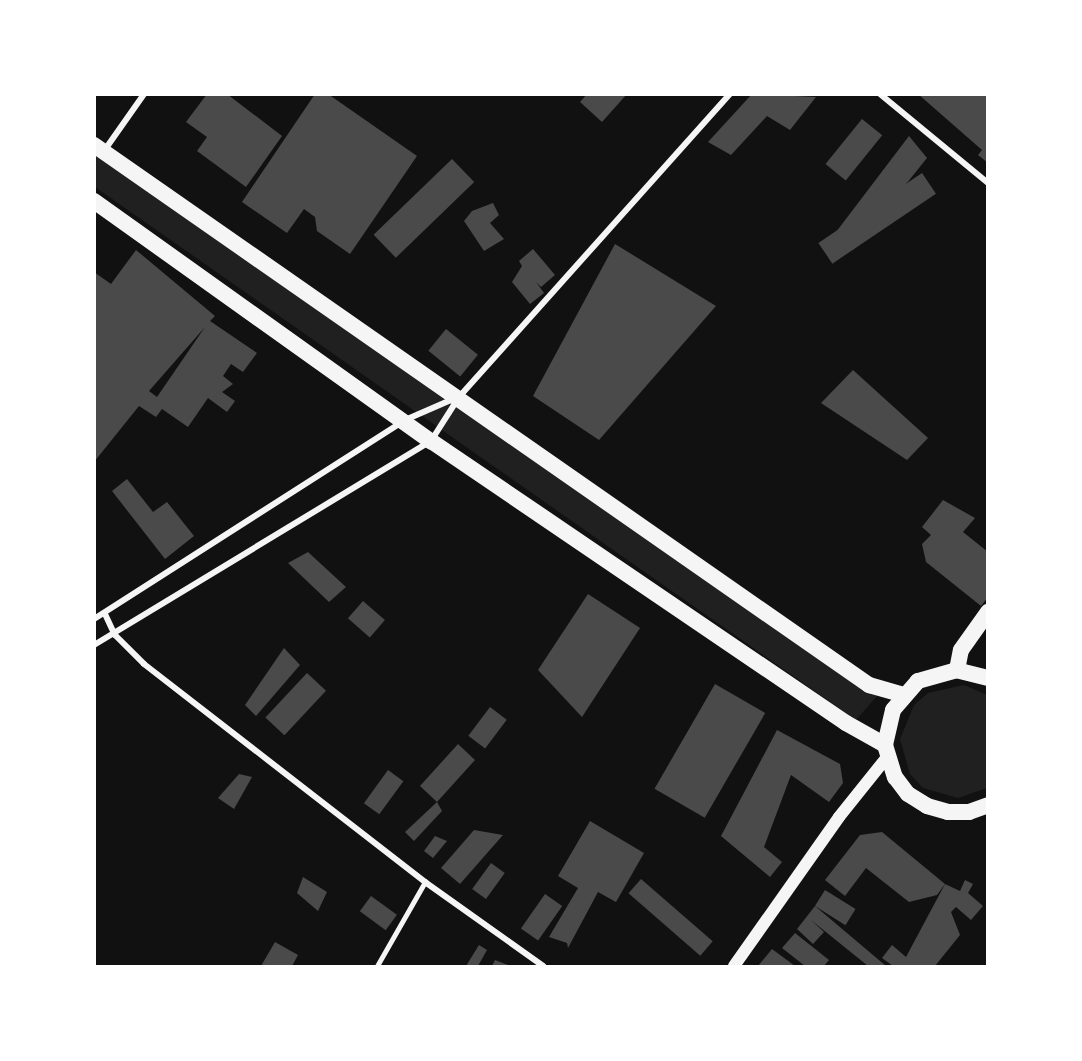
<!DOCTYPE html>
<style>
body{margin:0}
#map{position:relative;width:1082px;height:1061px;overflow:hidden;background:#111;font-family:"Crimson Pro",serif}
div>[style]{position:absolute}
.green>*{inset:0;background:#202020}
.building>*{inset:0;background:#4a4a4a;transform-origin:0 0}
.service>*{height:4.5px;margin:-2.25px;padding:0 2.25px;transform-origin:2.25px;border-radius:2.25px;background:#f5f5f5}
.minor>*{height:6px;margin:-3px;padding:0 3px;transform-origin:3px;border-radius:3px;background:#f5f5f5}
.secondary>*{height:12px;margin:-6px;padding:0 6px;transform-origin:6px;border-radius:6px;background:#f5f5f5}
.trunk>*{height:16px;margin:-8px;padding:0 8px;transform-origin:8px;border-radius:8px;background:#f5f5f5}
span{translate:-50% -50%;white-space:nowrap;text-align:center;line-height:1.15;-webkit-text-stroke:6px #fff;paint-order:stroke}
.frame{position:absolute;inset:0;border:96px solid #fff;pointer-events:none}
</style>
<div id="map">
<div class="green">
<div style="clip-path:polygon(95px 141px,877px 696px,856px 720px,95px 187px)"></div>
<div style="clip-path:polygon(964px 685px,987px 695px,987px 788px,958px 798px,923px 788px,910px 774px,900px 739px,914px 705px,928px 693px)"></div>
</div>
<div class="building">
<div style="clip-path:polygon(207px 94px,227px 94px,282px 136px,246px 187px,197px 151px,207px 137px,186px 122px)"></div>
<div style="clip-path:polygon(315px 94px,328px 94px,417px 156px,350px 254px,317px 231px,315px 217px,304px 209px,287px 233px,242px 202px)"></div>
<div style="clip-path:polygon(587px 94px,627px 94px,602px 122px,580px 102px)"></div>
<div style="clip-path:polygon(752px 94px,816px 97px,790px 130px,767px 116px,731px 155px,708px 142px)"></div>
<div style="clip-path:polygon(918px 94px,988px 94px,988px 163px,978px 155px,982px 150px)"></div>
<div style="left:862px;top:119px;width:26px;height:58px;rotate:39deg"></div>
<div style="clip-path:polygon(909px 136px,927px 158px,853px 250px,836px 232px)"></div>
<div style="left:452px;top:159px;width:32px;height:109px;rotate:46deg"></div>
<div style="left:922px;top:173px;width:25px;height:125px;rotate:56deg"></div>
<div style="clip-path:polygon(493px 203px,499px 215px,490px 223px,504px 239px,484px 251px,464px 221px,472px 211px)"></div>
<div style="clip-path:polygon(615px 244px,716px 306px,599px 440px,533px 396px)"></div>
<div style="clip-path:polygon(533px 249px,555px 275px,541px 287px,536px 282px,544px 293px,530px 304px,512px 282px,522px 266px,519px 261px)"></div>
<div style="clip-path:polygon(evenodd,136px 250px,215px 316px,210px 321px,257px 353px,243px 372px,231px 364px,223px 376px,233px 384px,222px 392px,235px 401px,227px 412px,208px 398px,188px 427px,162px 409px,156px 417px,139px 406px,94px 462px,94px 272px,111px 284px,136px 250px,205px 327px,157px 397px,149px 391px,205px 327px)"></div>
<div style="left:446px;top:329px;width:41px;height:28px;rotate:39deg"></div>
<div style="clip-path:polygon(853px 370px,928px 438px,907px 460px,821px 403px)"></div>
<div style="clip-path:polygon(127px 479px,153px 512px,167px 502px,194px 536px,165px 559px,112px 491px)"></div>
<div style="clip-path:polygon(943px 500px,975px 518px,963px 532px,988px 552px,988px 597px,981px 606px,926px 562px,922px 544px,931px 535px,922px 527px)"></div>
<div style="clip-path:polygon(308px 552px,346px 587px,329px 602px,288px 563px)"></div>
<div style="clip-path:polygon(588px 594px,640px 628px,582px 717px,538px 670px)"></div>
<div style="left:363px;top:601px;width:29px;height:23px;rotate:41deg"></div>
<div style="clip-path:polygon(284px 648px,300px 665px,256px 716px,245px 705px)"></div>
<div style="left:307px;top:673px;width:26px;height:61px;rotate:43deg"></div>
<div style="left:715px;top:684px;width:58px;height:121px;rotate:30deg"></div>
<div style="left:490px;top:707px;width:21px;height:36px;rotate:37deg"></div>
<div style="clip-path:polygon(777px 730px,840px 764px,843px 783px,829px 802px,791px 775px,764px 847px,782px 862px,770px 877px,721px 836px)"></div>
<div style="clip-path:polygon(458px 744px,475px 760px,437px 802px,442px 811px,414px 841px,405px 832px,437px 802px,420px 786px)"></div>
<div style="left:388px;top:770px;width:19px;height:41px;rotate:36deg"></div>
<div style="clip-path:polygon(239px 774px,252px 777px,234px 809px,218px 798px)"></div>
<div style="clip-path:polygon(590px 821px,644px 853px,616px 902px,598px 892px,568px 948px,567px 943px,549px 937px,578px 888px,558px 876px)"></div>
<div style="clip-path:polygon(474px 830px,503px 835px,460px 884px,441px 868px)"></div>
<div style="clip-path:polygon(882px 832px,945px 884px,937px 895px,909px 902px,866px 868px,845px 896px,825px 880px,860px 835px)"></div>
<div style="clip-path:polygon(435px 836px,447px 841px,433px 858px,424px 851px)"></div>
<div style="left:491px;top:863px;width:17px;height:32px;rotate:36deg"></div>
<div style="clip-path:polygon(303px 877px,327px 892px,318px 911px,297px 893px)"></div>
<div style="left:641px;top:879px;width:95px;height:19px;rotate:41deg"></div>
<div style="clip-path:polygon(965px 880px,973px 884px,968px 893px,983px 906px,971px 920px,956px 907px,951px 912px,960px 935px,935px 966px,893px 966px,882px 958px,892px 945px,906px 957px,945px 884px,960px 891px)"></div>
<div style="left:825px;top:890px;width:36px;height:19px;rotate:32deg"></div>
<div style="left:545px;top:894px;width:21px;height:42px;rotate:35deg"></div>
<div style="left:371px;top:896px;width:32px;height:19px;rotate:36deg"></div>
<div style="clip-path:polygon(815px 906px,886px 966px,868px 966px,811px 920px,824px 932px,813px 944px,797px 929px)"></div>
<div style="clip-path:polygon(795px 933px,829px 960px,824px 966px,805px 966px,782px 948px)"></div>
<div style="clip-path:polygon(275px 942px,298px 955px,292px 966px,261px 966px)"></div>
<div style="clip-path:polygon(479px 945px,487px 950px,478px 966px,466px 966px)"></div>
<div style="clip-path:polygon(772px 949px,795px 966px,758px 966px)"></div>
<div style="clip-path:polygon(495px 960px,511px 966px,492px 966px)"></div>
</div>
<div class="service">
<div style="left:377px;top:966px;width:97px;rotate:-60.3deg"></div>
</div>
<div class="minor">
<div style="left:880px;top:94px;width:140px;rotate:39.5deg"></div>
<div style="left:104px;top:151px;width:70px;rotate:-54.9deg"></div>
<div style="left:105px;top:614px;width:23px;rotate:65deg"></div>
<div style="left:115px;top:635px;width:41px;rotate:45deg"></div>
<div style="left:144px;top:664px;width:356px;rotate:37.8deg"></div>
<div style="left:425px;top:882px;width:145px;rotate:35.4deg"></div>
<div style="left:94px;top:619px;width:369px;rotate:-32.6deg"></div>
<div style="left:405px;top:420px;width:52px;rotate:-23.6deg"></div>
<div style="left:94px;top:645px;width:394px;rotate:-31.2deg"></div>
<div style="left:431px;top:441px;width:52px;rotate:-57.5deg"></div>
<div style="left:459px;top:397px;width:407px;rotate:-48.2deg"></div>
</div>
<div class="secondary">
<div style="left:734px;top:966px;width:182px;rotate:-54.8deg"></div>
<div style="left:839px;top:817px;width:77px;rotate:-51.3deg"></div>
</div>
<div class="trunk">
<div style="left:94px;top:145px;width:945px;rotate:34.87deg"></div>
<div style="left:869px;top:685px;width:35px;rotate:16deg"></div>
<div style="left:94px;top:201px;width:414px;rotate:35.5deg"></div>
<div style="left:431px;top:441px;width:502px;rotate:34.2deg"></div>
<div style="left:846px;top:723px;width:45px;rotate:29.4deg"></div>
<div style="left:957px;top:670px;width:20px;rotate:-79deg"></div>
<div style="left:961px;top:650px;width:47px;rotate:-54.6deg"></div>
<div style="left:988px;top:678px;width:32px;rotate:-166deg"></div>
<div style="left:957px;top:670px;width:41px;rotate:164.2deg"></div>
<div style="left:918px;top:681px;width:38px;rotate:131deg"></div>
<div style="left:893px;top:710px;width:36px;rotate:103deg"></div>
<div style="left:885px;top:745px;width:34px;rotate:73deg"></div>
<div style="left:895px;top:777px;width:21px;rotate:53deg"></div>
<div style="left:908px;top:794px;width:22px;rotate:32deg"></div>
<div style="left:927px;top:806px;width:22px;rotate:16deg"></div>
<div style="left:948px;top:812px;width:21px"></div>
<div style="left:969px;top:812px;width:20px;rotate:-20deg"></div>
</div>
<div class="frame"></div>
</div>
